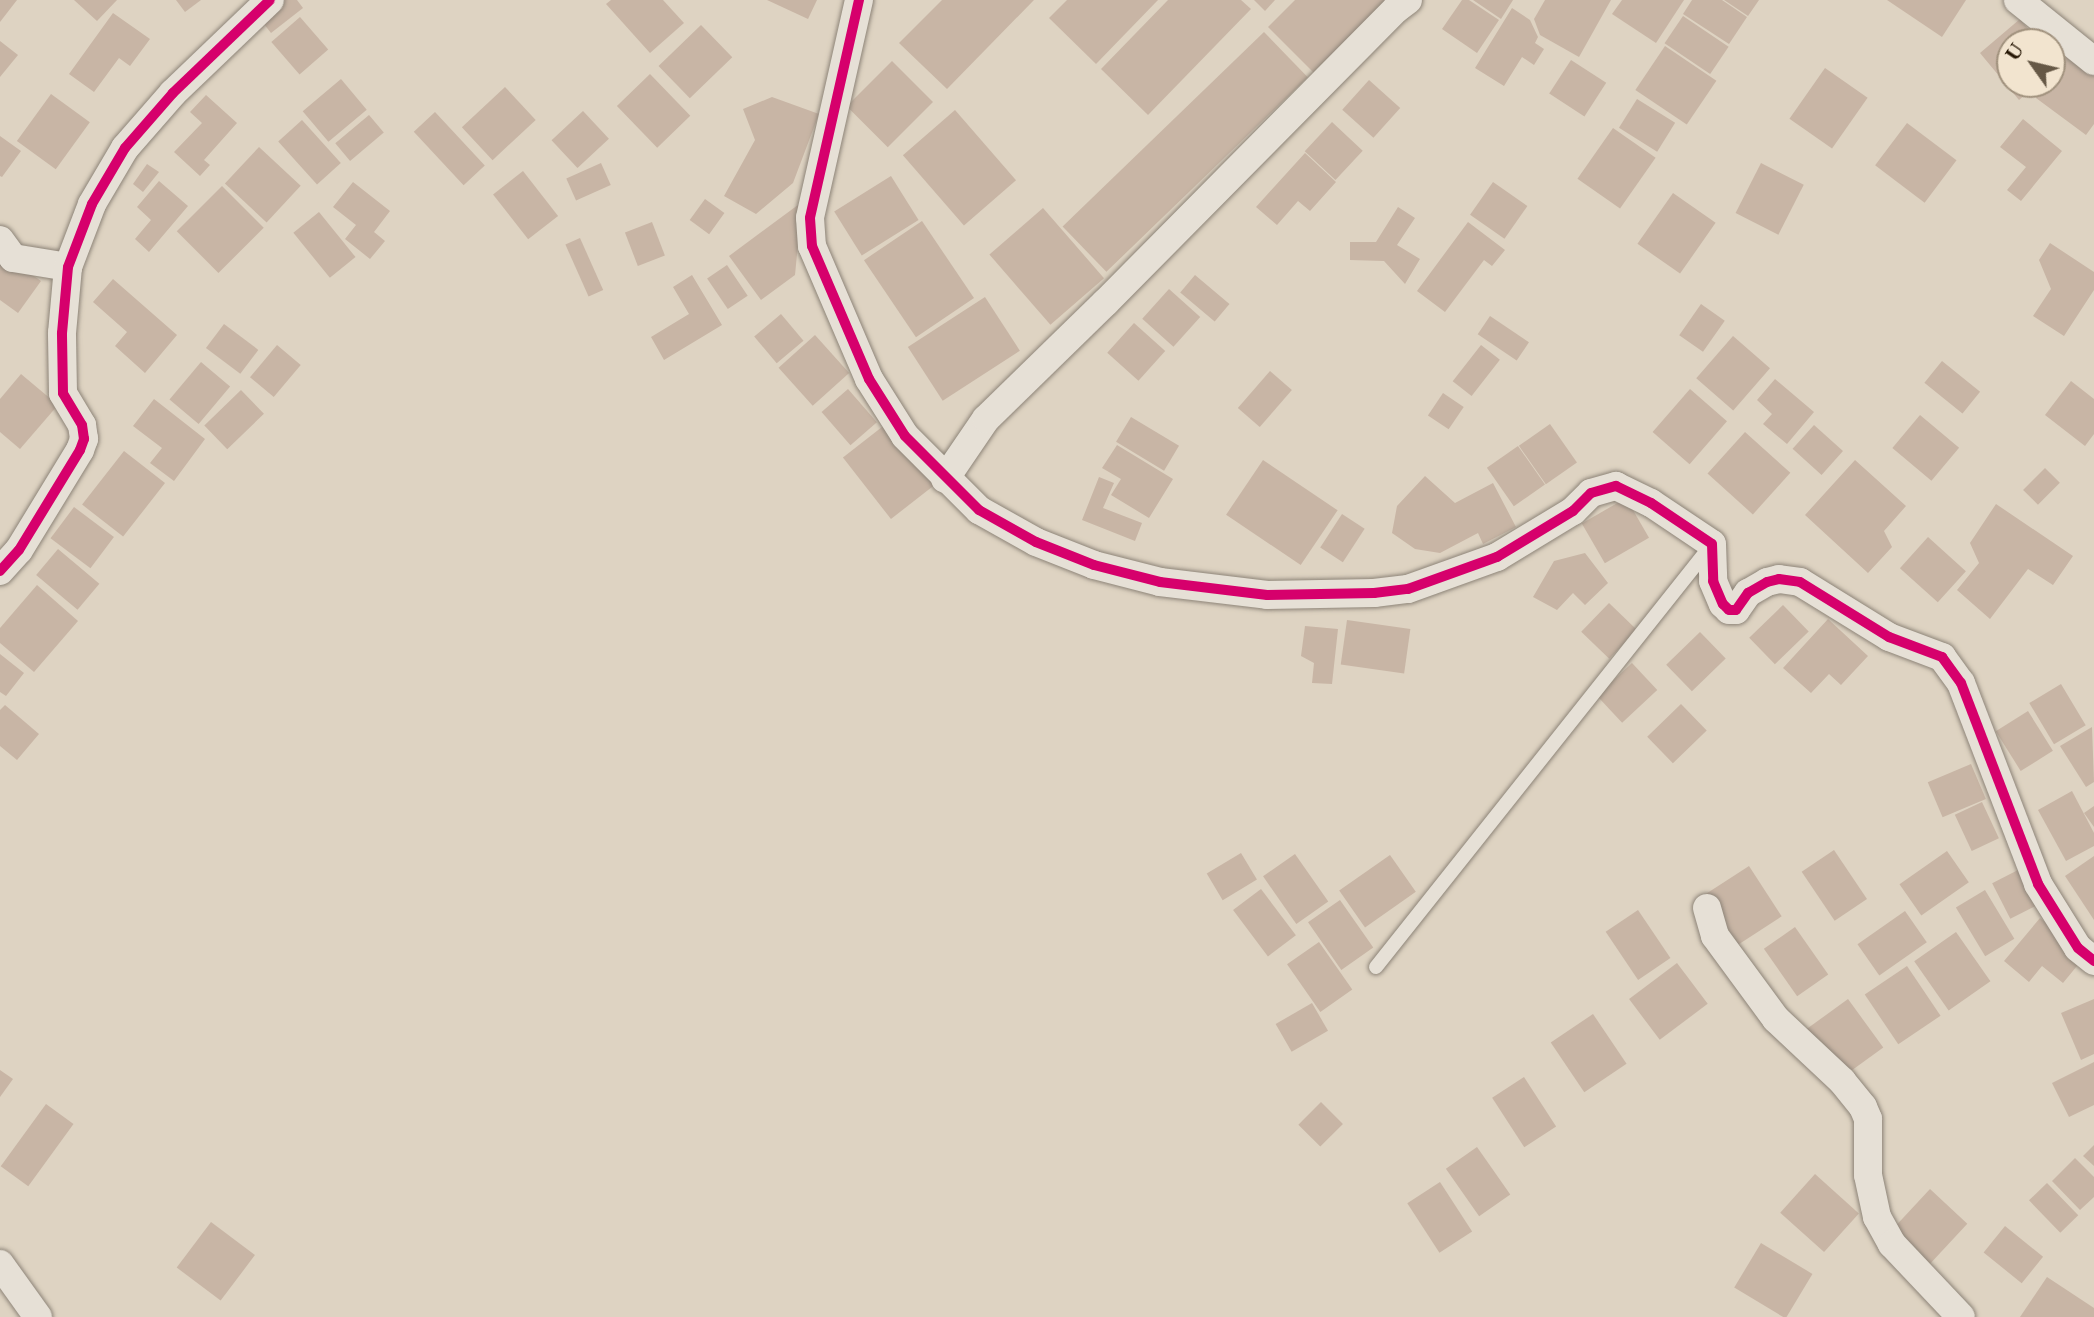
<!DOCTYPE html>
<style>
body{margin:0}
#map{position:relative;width:2094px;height:1317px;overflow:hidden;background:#ded3c2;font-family:"Libre Caslon Text",serif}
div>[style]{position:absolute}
.building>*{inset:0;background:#c8b5a5;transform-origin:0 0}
.roads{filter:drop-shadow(0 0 2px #8d8478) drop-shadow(0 0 2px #8d8478)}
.service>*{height:14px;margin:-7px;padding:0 7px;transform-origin:7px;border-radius:7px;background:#e6e0d6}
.minor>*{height:28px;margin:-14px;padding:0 14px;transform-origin:14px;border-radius:14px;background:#e6e0d6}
.cycleway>*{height:10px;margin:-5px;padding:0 5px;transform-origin:5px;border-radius:5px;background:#d6006c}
span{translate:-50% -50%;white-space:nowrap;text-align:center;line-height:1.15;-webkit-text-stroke:5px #f2e4cf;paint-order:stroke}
.north{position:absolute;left:1996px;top:28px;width:70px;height:70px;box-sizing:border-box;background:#f2e4cf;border:2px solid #a0917d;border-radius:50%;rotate:304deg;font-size:19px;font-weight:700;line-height:28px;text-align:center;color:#251503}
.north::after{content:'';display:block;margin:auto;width:24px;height:32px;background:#665846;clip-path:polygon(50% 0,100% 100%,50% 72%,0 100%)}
</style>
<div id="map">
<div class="building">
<div style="clip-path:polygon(0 0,17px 0,0 22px)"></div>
<div style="clip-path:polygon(74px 0,117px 0,97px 21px)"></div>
<div style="clip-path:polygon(176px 0,201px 0,185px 12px)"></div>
<div style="clip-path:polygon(285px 0,297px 0,303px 8px,271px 33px,260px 19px)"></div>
<div style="clip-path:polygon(611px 0,663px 0,684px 23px,650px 53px,606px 4px)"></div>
<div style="clip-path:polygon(767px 0,817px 0,808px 19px)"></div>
<div style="clip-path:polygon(942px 0,1034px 0,947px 89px,899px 43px)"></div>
<div style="clip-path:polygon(1067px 0,1158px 0,1096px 64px,1049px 18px)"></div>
<div style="clip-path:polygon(1168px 0,1241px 0,1251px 9px,1148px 115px,1101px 69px)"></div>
<div style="clip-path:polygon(1254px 0,1275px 0,1265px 11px)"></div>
<div style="clip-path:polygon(1295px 0,1386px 0,1314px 73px,1268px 27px)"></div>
<div style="clip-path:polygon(1462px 0,1469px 0,1499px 20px,1477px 53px,1442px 29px)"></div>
<div style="clip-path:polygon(1473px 0,1513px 0,1501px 19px)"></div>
<div style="clip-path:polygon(1545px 0,1611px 0,1579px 57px,1540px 35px,1534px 19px)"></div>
<div style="clip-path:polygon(1622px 0,1684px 0,1656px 43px,1612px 14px)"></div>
<div style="clip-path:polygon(1692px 0,1722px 0,1747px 17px,1729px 44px,1683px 14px)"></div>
<div style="clip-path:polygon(1724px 0,1759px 0,1748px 16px)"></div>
<div style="clip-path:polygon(1887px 0,1966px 0,1942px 37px)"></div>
<div style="clip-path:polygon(1512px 8px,1530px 20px,1538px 37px,1535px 43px,1544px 49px,1534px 65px,1522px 57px,1504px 86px,1475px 68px)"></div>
<div style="clip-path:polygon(113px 13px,150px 39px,130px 66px,119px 58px,94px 92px,69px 74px)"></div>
<div style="left:1683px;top:16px;width:55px;height:33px;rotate:34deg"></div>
<div style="left:300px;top:17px;width:43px;height:38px;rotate:49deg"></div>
<div style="clip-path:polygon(2020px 19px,2039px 42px,2010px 42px,2010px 84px,2038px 84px,2019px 100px,1980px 53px)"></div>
<div style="left:701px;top:25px;width:45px;height:59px;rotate:46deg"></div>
<div style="left:1264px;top:32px;width:63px;height:280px;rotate:46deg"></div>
<div style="clip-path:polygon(0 41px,18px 55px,0 77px)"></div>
<div style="left:1665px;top:46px;width:62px;height:53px;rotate:34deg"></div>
<div style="clip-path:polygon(2067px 56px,2094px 76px,2094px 124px,2086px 135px,2036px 98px,2046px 84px,2052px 84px,2052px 76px)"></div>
<div style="left:1571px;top:60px;width:42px;height:40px;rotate:33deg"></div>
<div style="left:892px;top:61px;width:58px;height:64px;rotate:45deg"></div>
<div style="left:1825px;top:68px;width:52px;height:62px;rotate:35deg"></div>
<div style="left:650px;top:74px;width:58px;height:46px;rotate:46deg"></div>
<div style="left:341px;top:79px;width:40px;height:50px;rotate:50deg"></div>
<div style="left:1369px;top:80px;width:42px;height:40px;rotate:42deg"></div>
<div style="left:505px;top:87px;width:45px;height:59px;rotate:47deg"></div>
<div style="left:51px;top:94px;width:48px;height:58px;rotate:36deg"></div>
<div style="clip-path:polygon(206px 95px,237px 123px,204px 160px,210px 165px,200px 176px,174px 152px,202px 123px,190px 112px)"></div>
<div style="clip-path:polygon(772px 97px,819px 114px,793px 183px,756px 214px,724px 196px,755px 140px,743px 109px)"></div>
<div style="left:1637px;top:99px;width:45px;height:34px;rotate:32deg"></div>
<div style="left:955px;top:110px;width:93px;height:69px;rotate:49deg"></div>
<div style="left:583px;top:111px;width:38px;height:43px;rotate:47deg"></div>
<div style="left:435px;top:112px;width:73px;height:29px;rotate:47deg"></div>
<div style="left:369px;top:115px;width:23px;height:44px;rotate:50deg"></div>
<div style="clip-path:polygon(2023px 119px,2062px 151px,2021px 201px,2007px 190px,2026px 167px,2000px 147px)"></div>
<div style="left:302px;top:120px;width:58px;height:32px;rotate:48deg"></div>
<div style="left:1332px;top:122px;width:42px;height:40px;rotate:43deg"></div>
<div style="left:1907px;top:123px;width:62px;height:53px;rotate:37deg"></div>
<div style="left:1613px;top:128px;width:52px;height:62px;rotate:35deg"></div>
<div style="clip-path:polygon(0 136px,21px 151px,2px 177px,0 176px)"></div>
<div style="left:259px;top:147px;width:57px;height:50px;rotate:43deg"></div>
<div style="clip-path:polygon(1305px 153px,1336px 182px,1310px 211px,1298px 201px,1277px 225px,1256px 207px)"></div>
<div style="left:601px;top:163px;width:24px;height:38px;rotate:66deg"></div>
<div style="left:1761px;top:163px;width:48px;height:56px;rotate:27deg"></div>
<div style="clip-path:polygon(147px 164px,159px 172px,143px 192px,133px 184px)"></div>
<div style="left:523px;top:171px;width:57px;height:38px;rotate:52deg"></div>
<div style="left:891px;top:176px;width:52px;height:67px;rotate:58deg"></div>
<div style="clip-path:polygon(159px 181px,188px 206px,149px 252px,135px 239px,151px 220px,137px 207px)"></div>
<div style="clip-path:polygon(353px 182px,390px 211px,374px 232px,385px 241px,370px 259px,345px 239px,356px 225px,333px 207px)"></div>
<div style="left:1493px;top:182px;width:42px;height:40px;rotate:35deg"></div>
<div style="left:222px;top:186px;width:59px;height:64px;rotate:45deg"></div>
<div style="left:1673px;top:193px;width:52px;height:62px;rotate:35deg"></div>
<div style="left:705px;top:199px;width:24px;height:26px;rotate:36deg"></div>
<div style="clip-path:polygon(802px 202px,795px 275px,761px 300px,729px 256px)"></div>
<div style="clip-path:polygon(1398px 207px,1415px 218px,1397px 245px,1420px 259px,1405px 284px,1384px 261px,1350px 260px,1350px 242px,1376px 242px)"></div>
<div style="left:1043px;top:208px;width:93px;height:71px;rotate:49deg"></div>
<div style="left:319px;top:212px;width:58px;height:33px;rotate:51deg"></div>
<div style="left:922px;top:221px;width:93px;height:70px;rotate:56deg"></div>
<div style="left:652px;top:222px;width:36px;height:29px;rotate:69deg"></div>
<div style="clip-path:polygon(1468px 222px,1505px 250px,1492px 266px,1484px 260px,1445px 312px,1417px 291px)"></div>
<div style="left:580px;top:238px;width:57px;height:16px;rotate:66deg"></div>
<div style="clip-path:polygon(2050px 243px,2094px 272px,2094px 290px,2064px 336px,2033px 316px,2051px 289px,2039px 260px)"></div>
<div style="clip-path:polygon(0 252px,41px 281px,18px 313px,0 300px)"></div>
<div style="left:727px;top:265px;width:37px;height:24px;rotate:56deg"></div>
<div style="clip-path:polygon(692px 275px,722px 325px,664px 360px,651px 337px,689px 314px,673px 287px)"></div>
<div style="left:1195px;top:275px;width:45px;height:23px;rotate:40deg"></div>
<div style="clip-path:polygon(113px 279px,177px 335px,145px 373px,115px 346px,127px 332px,93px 302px)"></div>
<div style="left:1169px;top:289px;width:42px;height:40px;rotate:42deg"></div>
<div style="left:985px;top:297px;width:64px;height:92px;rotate:57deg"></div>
<div style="left:1701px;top:304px;width:29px;height:38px;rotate:35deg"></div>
<div style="left:781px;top:314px;width:35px;height:35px;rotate:50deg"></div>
<div style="left:1490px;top:316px;width:47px;height:22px;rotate:34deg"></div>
<div style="left:1134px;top:323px;width:42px;height:40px;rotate:42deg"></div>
<div style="left:224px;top:324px;width:43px;height:30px;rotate:37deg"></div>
<div style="left:815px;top:335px;width:51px;height:49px;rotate:48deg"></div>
<div style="left:1733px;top:336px;width:49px;height:56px;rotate:41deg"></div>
<div style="left:277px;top:345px;width:31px;height:42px;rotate:40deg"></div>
<div style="left:1481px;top:345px;width:24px;height:46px;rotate:38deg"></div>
<div style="left:1942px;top:361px;width:49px;height:28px;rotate:39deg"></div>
<div style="left:201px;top:362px;width:38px;height:49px;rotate:40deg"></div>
<div style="left:1270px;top:371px;width:29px;height:49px;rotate:41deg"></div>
<div style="clip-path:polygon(21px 374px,58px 405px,20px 449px,0 432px,0 399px)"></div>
<div style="clip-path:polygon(1775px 379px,1814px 412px,1787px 444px,1763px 424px,1772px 414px,1757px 400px)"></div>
<div style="clip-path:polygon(2071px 381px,2094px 399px,2094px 434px,2085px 446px,2045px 415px)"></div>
<div style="left:848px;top:389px;width:44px;height:35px;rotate:49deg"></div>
<div style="left:1690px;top:389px;width:49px;height:57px;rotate:41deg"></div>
<div style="left:241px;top:390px;width:33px;height:51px;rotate:46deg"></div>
<div style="left:1443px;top:393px;width:25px;height:27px;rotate:34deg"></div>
<div style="clip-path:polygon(154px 399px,205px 439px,174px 481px,150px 463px,162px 448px,133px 426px)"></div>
<div style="left:1920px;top:415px;width:51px;height:43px;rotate:40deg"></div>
<div style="left:1131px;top:417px;width:56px;height:29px;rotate:31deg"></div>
<div style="left:891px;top:420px;width:78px;height:61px;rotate:52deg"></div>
<div style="left:1550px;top:424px;width:47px;height:38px;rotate:55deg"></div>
<div style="left:1814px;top:425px;width:39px;height:32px;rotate:42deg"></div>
<div style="left:1745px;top:432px;width:61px;height:56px;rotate:42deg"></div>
<div style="clip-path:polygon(1117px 445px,1173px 479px,1149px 518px,1111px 495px,1121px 479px,1102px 468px)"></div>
<div style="left:1518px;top:446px;width:47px;height:38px;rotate:55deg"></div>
<div style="left:124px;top:451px;width:52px;height:68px;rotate:38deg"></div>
<div style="left:1263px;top:460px;width:90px;height:66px;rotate:34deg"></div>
<div style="clip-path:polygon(1855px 460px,1906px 506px,1884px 531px,1892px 547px,1868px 573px,1805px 515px)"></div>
<div style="left:2045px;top:468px;width:21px;height:31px;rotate:45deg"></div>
<div style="clip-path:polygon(1425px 476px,1455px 503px,1493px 483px,1516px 527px,1483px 544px,1478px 533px,1440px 553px,1415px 549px,1392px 533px,1397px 506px)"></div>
<div style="clip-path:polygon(1099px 477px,1114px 483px,1103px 508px,1142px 523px,1135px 541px,1082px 520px)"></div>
<div style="left:1626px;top:498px;width:46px;height:51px;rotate:60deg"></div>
<div style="clip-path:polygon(1996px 504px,2073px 556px,2053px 585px,2028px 569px,1990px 619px,1957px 590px,1979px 563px,1970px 543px)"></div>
<div style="left:74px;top:507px;width:50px;height:39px;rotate:37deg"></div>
<div style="left:1342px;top:514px;width:27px;height:40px;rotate:33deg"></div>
<div style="left:1928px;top:537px;width:51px;height:42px;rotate:42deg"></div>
<div style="left:58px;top:549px;width:54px;height:34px;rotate:40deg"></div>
<div style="clip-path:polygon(1585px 553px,1608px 583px,1585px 605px,1573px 593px,1557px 610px,1533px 597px,1554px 561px)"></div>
<div style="clip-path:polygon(37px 585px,78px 621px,34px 672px,0 643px,0 628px)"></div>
<div style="left:1609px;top:603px;width:39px;height:40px;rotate:44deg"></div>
<div style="left:1783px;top:605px;width:37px;height:47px;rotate:46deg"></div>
<div style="clip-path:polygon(1828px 619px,1868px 656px,1841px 685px,1829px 674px,1811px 693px,1783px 668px)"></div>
<div style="left:1347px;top:620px;width:64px;height:45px;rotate:8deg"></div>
<div style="clip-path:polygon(1305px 626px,1338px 629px,1332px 684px,1312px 683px,1314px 663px,1301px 656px)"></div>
<div style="left:1700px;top:632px;width:37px;height:47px;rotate:46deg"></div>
<div style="clip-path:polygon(0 654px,24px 673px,6px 696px,0 692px)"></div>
<div style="left:1632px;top:663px;width:37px;height:48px;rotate:47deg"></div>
<div style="left:2061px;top:684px;width:48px;height:37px;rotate:59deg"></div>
<div style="left:1681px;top:704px;width:37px;height:47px;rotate:46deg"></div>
<div style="clip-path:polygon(5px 705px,39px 734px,17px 760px,0 746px,0 710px)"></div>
<div style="left:2028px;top:711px;width:47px;height:38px;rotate:58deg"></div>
<div style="clip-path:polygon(2092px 727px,2094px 782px,2086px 787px,2060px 746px)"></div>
<div style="left:1971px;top:764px;width:38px;height:47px;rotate:67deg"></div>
<div style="clip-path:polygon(2072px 791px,2094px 833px,2094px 846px,2066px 861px,2038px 810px)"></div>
<div style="left:1982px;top:802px;width:40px;height:30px;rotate:65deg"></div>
<div style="clip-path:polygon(2094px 806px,2094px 827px,2084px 813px)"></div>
<div style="left:1834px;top:850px;width:59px;height:39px;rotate:56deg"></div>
<div style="left:1947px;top:851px;width:38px;height:58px;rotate:55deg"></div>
<div style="left:1241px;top:853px;width:31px;height:40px;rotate:59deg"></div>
<div style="left:1295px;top:854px;width:58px;height:39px;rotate:55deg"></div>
<div style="left:1390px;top:855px;width:45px;height:62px;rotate:55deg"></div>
<div style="clip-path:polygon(2094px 856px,2094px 920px,2065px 876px)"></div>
<div style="left:1749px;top:866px;width:60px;height:52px;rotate:57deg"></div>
<div style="left:2018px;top:870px;width:40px;height:29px;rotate:63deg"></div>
<div style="left:1261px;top:889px;width:58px;height:35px;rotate:53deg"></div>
<div style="left:1985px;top:890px;width:57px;height:34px;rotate:59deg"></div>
<div style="left:1340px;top:900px;width:58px;height:39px;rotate:55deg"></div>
<div style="left:1638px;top:910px;width:58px;height:39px;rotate:56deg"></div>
<div style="left:1905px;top:911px;width:38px;height:58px;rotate:55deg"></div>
<div style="clip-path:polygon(2040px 918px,2086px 955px,2063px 983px,2042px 966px,2029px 982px,2004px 961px)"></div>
<div style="left:1795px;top:927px;width:58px;height:38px;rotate:55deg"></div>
<div style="left:1956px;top:932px;width:60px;height:51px;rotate:55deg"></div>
<div style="left:1319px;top:942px;width:58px;height:39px;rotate:55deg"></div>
<div style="left:1677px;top:963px;width:51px;height:60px;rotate:53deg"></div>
<div style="left:1907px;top:966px;width:60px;height:51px;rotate:56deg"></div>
<div style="left:1848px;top:999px;width:60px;height:52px;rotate:54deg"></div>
<div style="clip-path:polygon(2094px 999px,2094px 1054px,2081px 1060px,2061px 1013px)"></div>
<div style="left:1312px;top:1003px;width:32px;height:42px;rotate:60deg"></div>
<div style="left:1593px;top:1014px;width:60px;height:51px;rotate:56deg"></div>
<div style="clip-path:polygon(2094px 1062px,2094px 1105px,2069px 1117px,2052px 1083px)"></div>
<div style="clip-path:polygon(0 1070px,13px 1079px,0 1097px)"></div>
<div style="left:1524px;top:1077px;width:59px;height:38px;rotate:57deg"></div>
<div style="left:1321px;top:1102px;width:31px;height:32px;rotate:45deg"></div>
<div style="left:46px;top:1104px;width:34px;height:77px;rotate:36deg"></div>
<div style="clip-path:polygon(2094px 1145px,2094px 1166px,2083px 1156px)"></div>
<div style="left:1477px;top:1147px;width:58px;height:38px;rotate:55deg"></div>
<div style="clip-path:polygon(2075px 1158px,2094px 1177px,2094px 1197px,2080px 1210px,2052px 1181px)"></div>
<div style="left:1815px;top:1174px;width:59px;height:52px;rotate:42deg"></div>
<div style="left:1440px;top:1182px;width:59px;height:39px;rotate:57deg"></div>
<div style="left:2047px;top:1183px;width:45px;height:25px;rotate:46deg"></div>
<div style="left:1930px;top:1189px;width:51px;height:60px;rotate:43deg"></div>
<div style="left:211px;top:1222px;width:55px;height:57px;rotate:37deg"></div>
<div style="left:2005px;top:1226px;width:49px;height:34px;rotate:39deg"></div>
<div style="left:1761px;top:1243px;width:60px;height:52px;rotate:31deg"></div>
<div style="clip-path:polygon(2047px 1277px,2094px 1308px,2094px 1317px,2020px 1317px)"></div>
</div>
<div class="roads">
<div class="service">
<div style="left:1376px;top:967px;width:535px;rotate:-51.52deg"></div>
</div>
<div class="minor">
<div style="left:859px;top:0;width:223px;rotate:102.7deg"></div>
<div style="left:810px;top:218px;width:28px;rotate:86deg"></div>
<div style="left:812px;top:246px;width:145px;rotate:66.8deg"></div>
<div style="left:869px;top:379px;width:67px;rotate:57.7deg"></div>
<div style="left:905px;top:436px;width:105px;rotate:45deg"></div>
<div style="left:979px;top:510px;width:65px;rotate:29.3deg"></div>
<div style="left:1036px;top:542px;width:62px;rotate:21.6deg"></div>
<div style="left:1094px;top:565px;width:68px;rotate:14.4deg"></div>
<div style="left:1160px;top:582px;width:108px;rotate:6.9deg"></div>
<div style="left:1267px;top:595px;width:107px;rotate:-1.1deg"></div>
<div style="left:1374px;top:593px;width:34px;rotate:-7deg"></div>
<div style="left:1408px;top:589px;width:95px;rotate:-19.8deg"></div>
<div style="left:1497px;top:557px;width:89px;rotate:-31.2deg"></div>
<div style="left:1573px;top:511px;width:25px;rotate:-45deg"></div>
<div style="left:1591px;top:493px;width:26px;rotate:-16deg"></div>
<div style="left:1616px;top:486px;width:39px;rotate:26deg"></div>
<div style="left:1651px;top:503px;width:73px;rotate:33.9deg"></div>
<div style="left:1712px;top:544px;width:37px;rotate:88deg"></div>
<div style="left:1713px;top:581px;width:25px;rotate:67deg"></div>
<div style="left:1723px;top:604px;width:8px;rotate:45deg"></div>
<div style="left:1729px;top:610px;width:7px"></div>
<div style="left:1736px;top:610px;width:21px;rotate:-55deg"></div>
<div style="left:1748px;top:593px;width:22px;rotate:-30deg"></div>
<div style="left:1767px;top:582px;width:12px;rotate:-14deg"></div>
<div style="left:1779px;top:579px;width:21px;rotate:8deg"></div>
<div style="left:1800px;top:582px;width:105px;rotate:31.7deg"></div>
<div style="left:1889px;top:637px;width:57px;rotate:20.7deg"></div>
<div style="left:1942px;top:657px;width:32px;rotate:54deg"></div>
<div style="left:1961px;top:683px;width:215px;rotate:69deg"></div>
<div style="left:2038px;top:884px;width:75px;rotate:58deg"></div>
<div style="left:2078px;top:948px;width:21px;rotate:39deg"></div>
<div style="left:2018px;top:0;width:97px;rotate:38.8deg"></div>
<div style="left:0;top:240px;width:22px;rotate:54deg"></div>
<div style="left:13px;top:258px;width:56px;rotate:9.3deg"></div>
<div style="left:945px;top:479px;width:73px;rotate:-55.7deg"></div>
<div style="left:986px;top:419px;width:166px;rotate:-44.3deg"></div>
<div style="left:1105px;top:303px;width:414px;rotate:-45.3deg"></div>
<div style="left:1396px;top:9px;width:15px;rotate:-37deg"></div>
<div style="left:0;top:571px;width:28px;rotate:-48deg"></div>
<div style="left:19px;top:550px;width:117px;rotate:-58.6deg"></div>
<div style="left:80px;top:450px;width:12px;rotate:-70deg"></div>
<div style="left:84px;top:439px;width:14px;rotate:-98deg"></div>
<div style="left:82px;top:425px;width:37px;rotate:-121deg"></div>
<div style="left:63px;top:393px;width:60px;rotate:-91deg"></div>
<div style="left:62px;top:333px;width:66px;rotate:-84.8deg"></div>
<div style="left:68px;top:267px;width:67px;rotate:-69.1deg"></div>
<div style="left:92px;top:204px;width:65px;rotate:-59.5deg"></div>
<div style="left:125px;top:148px;width:73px;rotate:-48.9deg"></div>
<div style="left:173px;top:93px;width:134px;rotate:-43.8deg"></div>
<div style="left:1707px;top:908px;width:29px;rotate:74deg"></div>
<div style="left:1715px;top:936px;width:103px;rotate:53.7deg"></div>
<div style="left:1776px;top:1019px;width:91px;rotate:43.2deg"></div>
<div style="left:1842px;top:1081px;width:33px;rotate:51deg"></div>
<div style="left:1863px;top:1107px;width:13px;rotate:67deg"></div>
<div style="left:1868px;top:1119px;width:56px;rotate:90deg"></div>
<div style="left:1868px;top:1175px;width:43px;rotate:77.9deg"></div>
<div style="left:1877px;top:1217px;width:31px;rotate:61deg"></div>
<div style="left:1892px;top:1244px;width:100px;rotate:46.6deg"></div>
<div style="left:0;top:1264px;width:65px;rotate:54.4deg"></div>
</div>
</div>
<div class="cycleway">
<div style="left:859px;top:0;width:223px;rotate:102.7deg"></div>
<div style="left:810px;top:218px;width:28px;rotate:86deg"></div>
<div style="left:812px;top:246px;width:145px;rotate:66.8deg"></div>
<div style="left:869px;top:379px;width:67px;rotate:57.7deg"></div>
<div style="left:905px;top:436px;width:105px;rotate:45deg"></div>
<div style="left:979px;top:510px;width:65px;rotate:29.3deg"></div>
<div style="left:1036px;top:542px;width:62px;rotate:21.6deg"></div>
<div style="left:1094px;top:565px;width:68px;rotate:14.4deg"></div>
<div style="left:1160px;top:582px;width:108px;rotate:6.9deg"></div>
<div style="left:1267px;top:595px;width:107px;rotate:-1.1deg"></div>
<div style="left:1374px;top:593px;width:34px;rotate:-7deg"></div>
<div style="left:1408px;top:589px;width:95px;rotate:-19.8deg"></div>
<div style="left:1497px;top:557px;width:89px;rotate:-31.2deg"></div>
<div style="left:1573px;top:511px;width:25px;rotate:-45deg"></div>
<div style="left:1591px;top:493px;width:26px;rotate:-16deg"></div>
<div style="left:1616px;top:486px;width:39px;rotate:26deg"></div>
<div style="left:1651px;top:503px;width:73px;rotate:33.9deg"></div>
<div style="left:1712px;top:544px;width:37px;rotate:88deg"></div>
<div style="left:1713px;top:581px;width:25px;rotate:67deg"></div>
<div style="left:1723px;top:604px;width:8px;rotate:45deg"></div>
<div style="left:1729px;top:610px;width:7px"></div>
<div style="left:1736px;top:610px;width:21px;rotate:-55deg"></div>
<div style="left:1748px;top:593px;width:22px;rotate:-30deg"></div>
<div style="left:1767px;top:582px;width:12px;rotate:-14deg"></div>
<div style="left:1779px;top:579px;width:21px;rotate:8deg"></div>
<div style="left:1800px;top:582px;width:105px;rotate:31.7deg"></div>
<div style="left:1889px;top:637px;width:57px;rotate:20.7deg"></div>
<div style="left:1942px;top:657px;width:32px;rotate:54deg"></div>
<div style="left:1961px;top:683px;width:215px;rotate:69deg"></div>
<div style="left:2038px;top:884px;width:75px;rotate:58deg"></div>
<div style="left:2078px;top:948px;width:21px;rotate:39deg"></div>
<div style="left:0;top:571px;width:28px;rotate:-48deg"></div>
<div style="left:19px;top:550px;width:117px;rotate:-58.6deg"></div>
<div style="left:80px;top:450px;width:12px;rotate:-70deg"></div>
<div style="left:84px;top:439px;width:14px;rotate:-98deg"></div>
<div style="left:82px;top:425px;width:37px;rotate:-121deg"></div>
<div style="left:63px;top:393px;width:60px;rotate:-91deg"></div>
<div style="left:62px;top:333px;width:66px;rotate:-84.8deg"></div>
<div style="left:68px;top:267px;width:67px;rotate:-69.1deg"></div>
<div style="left:92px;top:204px;width:65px;rotate:-59.5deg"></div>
<div style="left:125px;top:148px;width:73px;rotate:-48.9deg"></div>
<div style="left:173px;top:93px;width:134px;rotate:-43.8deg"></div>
</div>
<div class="north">U</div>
</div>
